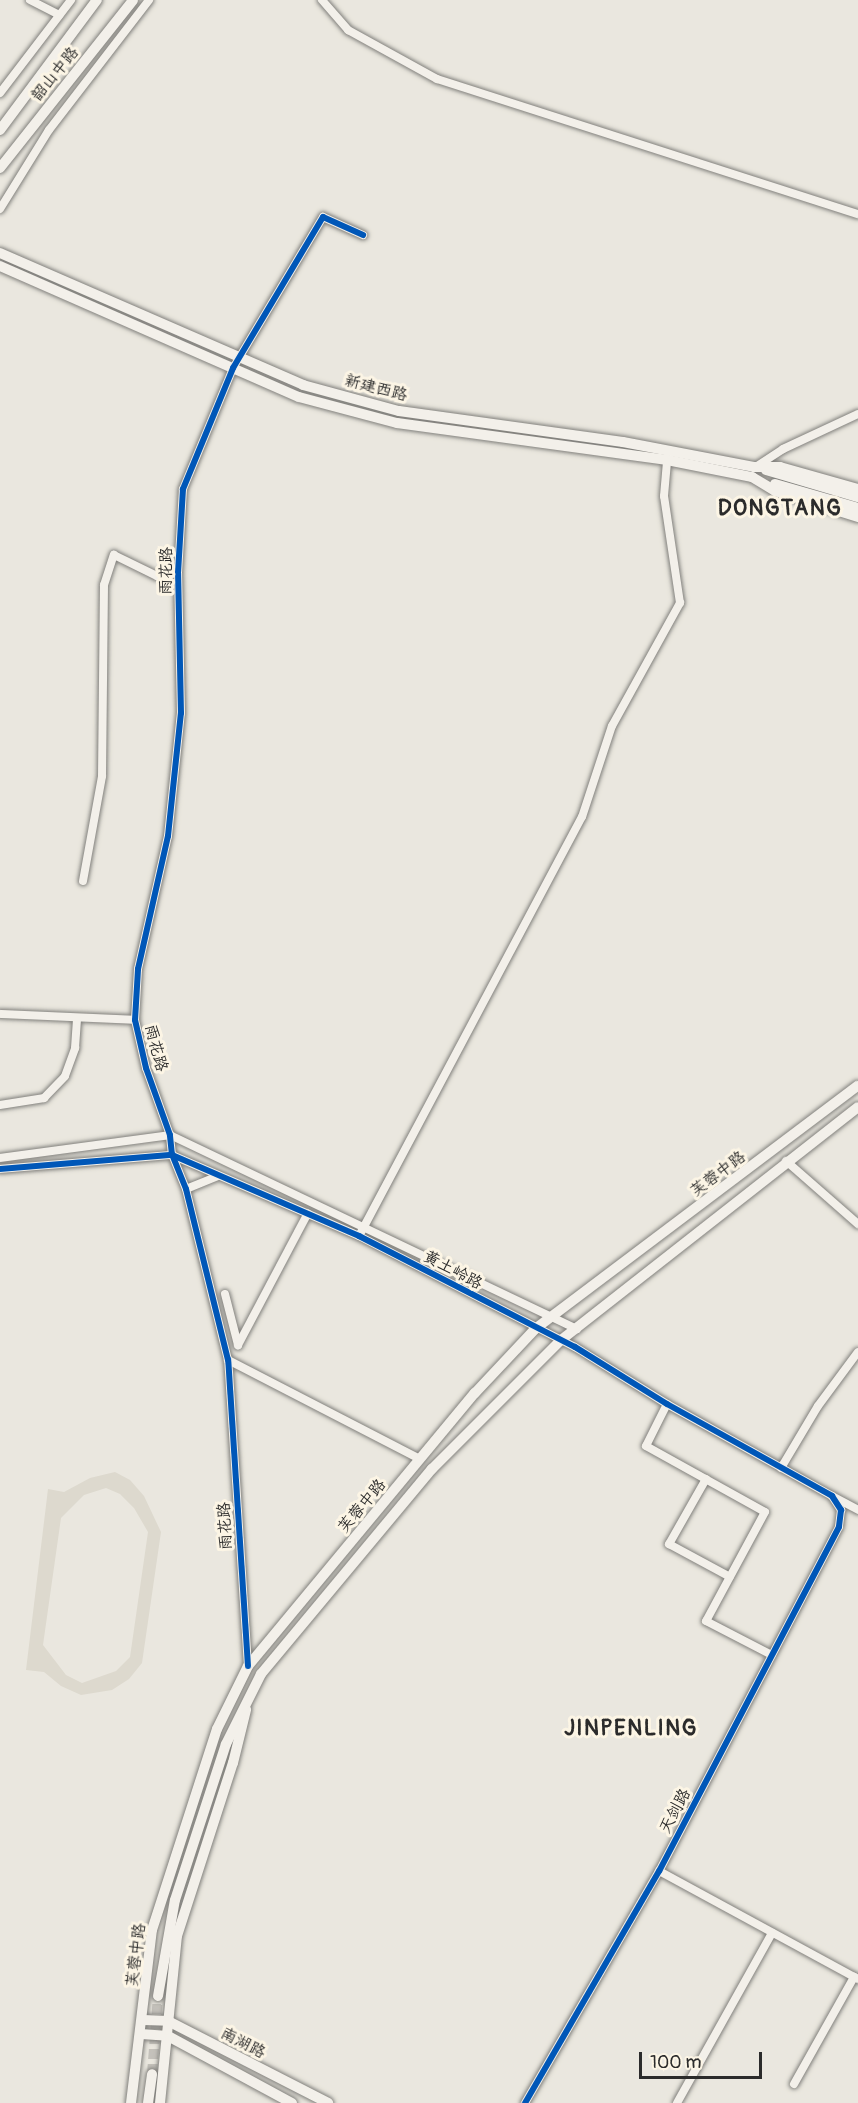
<!DOCTYPE html>
<meta charset="utf-8">
<style>
body{margin:0}
#map{position:relative;width:858px;height:2103px;overflow:hidden;background:#eae7df;font-family:Pangolin,"LXGW WenKai TC",sans-serif}
div>[style]{position:absolute}
.green>*{inset:0;background:#ddd9ce}
.major-tunnel>*{height:10px;margin-top:-5px;transform-origin:0;background:repeating-linear-gradient(90deg,#c4c1bb 0 10px,transparent 0 15px)}
.roads{filter:drop-shadow(0 0 2px #81807c) drop-shadow(0 0 2px #81807c)}
.minor>*{height:8px;margin:-4px;padding:0 4px;transform-origin:4px;border-radius:4px;background:#f3f0ea}
.major>*{height:10px;margin:-5px;padding:0 5px;transform-origin:5px;border-radius:5px;background:#f3f0ea}
.cycleway>*{height:6px;margin:-3px;padding:0 3px;transform-origin:3px;border-radius:3px;background:#0057b8}
span{translate:-50% -50%;white-space:nowrap;text-align:center;line-height:1.15;-webkit-text-stroke:6px #fcf5e5;paint-order:stroke}
.street-label{font-size:16px;color:#2b2b2b}
.district-label{font-size:22px;color:#2b2b2b;font-weight:700;letter-spacing:1.5px}
.scale{position:absolute;left:639px;top:2052px;width:123px;height:27px;box-sizing:border-box;border:3px solid #2b2b2b;border-top:0;padding-left:8px;font-size:18px;line-height:21px;white-space:nowrap;color:#2b2b2b;-webkit-text-stroke:4px #fcf5e5;paint-order:stroke}
</style>
<div id="map">
<div class="green">
<div style="clip-path:polygon(evenodd,115px 1472px,130px 1480px,144px 1496px,161px 1532px,142px 1663px,129px 1679px,112px 1690px,81px 1695px,61px 1686px,44px 1672px,26px 1670px,48px 1489px,64px 1492px,90px 1478px,115px 1472px,106px 1488px,120px 1494px,134px 1508px,148px 1532px,130px 1657px,116px 1671px,82px 1683px,66px 1675px,43px 1645px,61px 1518px,84px 1495px,106px 1488px)"></div>
</div>
<div class="major-tunnel">
<div style="left:152px;top:2074px;width:78px;rotate:-85.6deg"></div>
</div>
<div class="roads">
<div class="minor">
<div style="left:30px;top:0;width:33px;rotate:27deg"></div>
<div style="left:322px;top:0;width:40px;rotate:49deg"></div>
<div style="left:348px;top:30px;width:102px;rotate:28.8deg"></div>
<div style="left:437px;top:79px;width:442px;rotate:17.8deg"></div>
<div style="left:0;top:93px;width:117px;rotate:-52.6deg"></div>
<div style="left:0;top:209px;width:93px;rotate:-58.2deg"></div>
<div style="left:49px;top:130px;width:164px;rotate:-52.4deg"></div>
<div style="left:754px;top:468px;width:35px;rotate:-33deg"></div>
<div style="left:783px;top:449px;width:83px;rotate:-25deg"></div>
<div style="left:83px;top:881px;width:107px;rotate:-79.7deg"></div>
<div style="left:102px;top:776px;width:191px;rotate:-89.4deg"></div>
<div style="left:104px;top:585px;width:32px;rotate:-72deg"></div>
<div style="left:114px;top:555px;width:48px;rotate:26deg"></div>
<div style="left:157px;top:576px;width:21px;rotate:-8deg"></div>
<div style="left:0;top:1014px;width:135px;rotate:2.5deg"></div>
<div style="left:0;top:1105px;width:45px;rotate:-9deg"></div>
<div style="left:44px;top:1098px;width:30px;rotate:-46deg"></div>
<div style="left:65px;top:1076px;width:30px;rotate:-70deg"></div>
<div style="left:75px;top:1048px;width:29px;rotate:-86deg"></div>
<div style="left:0;top:1158px;width:172px;rotate:-7.7deg"></div>
<div style="left:170px;top:1135px;width:451px;rotate:25.5deg"></div>
<div style="left:786px;top:1161px;width:96px;rotate:41.2deg"></div>
<div style="left:0;top:1169px;width:173px;rotate:-4.7deg"></div>
<div style="left:172px;top:1155px;width:204px;rotate:23.4deg"></div>
<div style="left:359px;top:1236px;width:243px;rotate:27.2deg"></div>
<div style="left:575px;top:1347px;width:108px;rotate:31.8deg"></div>
<div style="left:667px;top:1404px;width:189px;rotate:29.1deg"></div>
<div style="left:832px;top:1496px;width:17px;rotate:57deg"></div>
<div style="left:841px;top:1510px;width:17px;rotate:97deg"></div>
<div style="left:839px;top:1527px;width:388px;rotate:117.6deg"></div>
<div style="left:659px;top:1871px;width:268px;rotate:120deg"></div>
<div style="left:186px;top:1189px;width:35px;rotate:-22deg"></div>
<div style="left:359px;top:1236px;width:475px;rotate:-62deg"></div>
<div style="left:582px;top:817px;width:96px;rotate:-71.8deg"></div>
<div style="left:612px;top:726px;width:141px;rotate:-61.1deg"></div>
<div style="left:680px;top:603px;width:108px;rotate:-98.5deg"></div>
<div style="left:664px;top:496px;width:36px;rotate:-85deg"></div>
<div style="left:225px;top:1294px;width:53px;rotate:75.7deg"></div>
<div style="left:238px;top:1345px;width:149px;rotate:-62.1deg"></div>
<div style="left:228px;top:1360px;width:216px;rotate:27.3deg"></div>
<div style="left:667px;top:1404px;width:47px;rotate:116.6deg"></div>
<div style="left:646px;top:1446px;width:136px;rotate:29deg"></div>
<div style="left:765px;top:1512px;width:124px;rotate:118.4deg"></div>
<div style="left:706px;top:1621px;width:74px;rotate:27.3deg"></div>
<div style="left:781px;top:1468px;width:72px;rotate:-59.2deg"></div>
<div style="left:818px;top:1406px;width:67px;rotate:-53.5deg"></div>
<div style="left:706px;top:1479px;width:75px;rotate:119.6deg"></div>
<div style="left:669px;top:1544px;width:69px;rotate:28.4deg"></div>
<div style="left:832px;top:1496px;width:30px;rotate:28deg"></div>
<div style="left:248px;top:1666px;width:307px;rotate:-93.7deg"></div>
<div style="left:228px;top:1360px;width:176px;rotate:-103.8deg"></div>
<div style="left:186px;top:1189px;width:37px;rotate:-112deg"></div>
<div style="left:172px;top:1155px;width:20px;rotate:-96deg"></div>
<div style="left:170px;top:1135px;width:71px;rotate:-109.7deg"></div>
<div style="left:146px;top:1068px;width:49px;rotate:-102.9deg"></div>
<div style="left:135px;top:1020px;width:51px;rotate:-86.6deg"></div>
<div style="left:138px;top:969px;width:136px;rotate:-77.3deg"></div>
<div style="left:168px;top:836px;width:124px;rotate:-84deg"></div>
<div style="left:181px;top:713px;width:140px;rotate:-91.2deg"></div>
<div style="left:178px;top:573px;width:84px;rotate:-86.6deg"></div>
<div style="left:183px;top:489px;width:131px;rotate:-67.5deg"></div>
<div style="left:233px;top:368px;width:176px;rotate:-59.2deg"></div>
<div style="left:323px;top:217px;width:44px;rotate:24.2deg"></div>
<div style="left:659px;top:1871px;width:226px;rotate:28.5deg"></div>
<div style="left:794px;top:2084px;width:123px;rotate:-60.7deg"></div>
<div style="left:677px;top:2103px;width:195px;rotate:-60.8deg"></div>
</div>
<div class="major">
<div style="left:0;top:130px;width:162px;rotate:-53.3deg"></div>
<div style="left:0;top:168px;width:214px;rotate:-51.6deg"></div>
<div style="left:0;top:253px;width:331px;rotate:23.5deg"></div>
<div style="left:303px;top:385px;width:99px;rotate:15.2deg"></div>
<div style="left:399px;top:411px;width:226px;rotate:7.9deg"></div>
<div style="left:623px;top:442px;width:133px;rotate:10.8deg"></div>
<div style="left:754px;top:467px;width:26px"></div>
<div style="left:780px;top:467px;width:81px;rotate:15.8deg"></div>
<div style="left:0;top:266px;width:326px;rotate:23.7deg"></div>
<div style="left:299px;top:397px;width:101px;rotate:14.9deg"></div>
<div style="left:397px;top:423px;width:273px;rotate:7.8deg"></div>
<div style="left:667px;top:460px;width:87px;rotate:11.3deg"></div>
<div style="left:752px;top:477px;width:27px;rotate:31deg"></div>
<div style="left:775px;top:491px;width:87px;rotate:17.4deg"></div>
<div style="left:766px;top:470px;width:96px;rotate:16.4deg"></div>
<div style="left:775px;top:484px;width:86px;rotate:16.1deg"></div>
<div style="left:158px;top:1996px;width:97px;rotate:-80deg"></div>
<div style="left:175px;top:1900px;width:164px;rotate:-71.9deg"></div>
<div style="left:226px;top:1744px;width:78px;rotate:-63.4deg"></div>
<div style="left:261px;top:1674px;width:267px;rotate:-50.2deg"></div>
<div style="left:432px;top:1469px;width:182px;rotate:-45deg"></div>
<div style="left:561px;top:1340px;width:377px;rotate:-38.1deg"></div>
<div style="left:143px;top:2020px;width:25px;rotate:2deg"></div>
<div style="left:168px;top:2021px;width:180px;rotate:27.1deg"></div>
<div style="left:141px;top:2034px;width:27px;rotate:4deg"></div>
<div style="left:168px;top:2036px;width:141px;rotate:28.4deg"></div>
<div style="left:131px;top:2103px;width:174px;rotate:-83.1deg"></div>
<div style="left:152px;top:1930px;width:211px;rotate:-72.1deg"></div>
<div style="left:217px;top:1729px;width:70px;rotate:-63.8deg"></div>
<div style="left:248px;top:1666px;width:355px;rotate:-50.3deg"></div>
<div style="left:475px;top:1393px;width:88px;rotate:-46.8deg"></div>
<div style="left:535px;top:1329px;width:404px;rotate:-37deg"></div>
<div style="left:148px;top:2103px;width:29px;rotate:-82deg"></div>
<div style="left:160px;top:2103px;width:168px;rotate:-84.2deg"></div>
<div style="left:177px;top:1936px;width:182px;rotate:-72.1deg"></div>
<div style="left:233px;top:1763px;width:55px;rotate:-76.2deg"></div>
</div>
</div>
<div class="cycleway">
<div style="left:0;top:1169px;width:173px;rotate:-4.7deg"></div>
<div style="left:172px;top:1155px;width:204px;rotate:23.4deg"></div>
<div style="left:359px;top:1236px;width:243px;rotate:27.2deg"></div>
<div style="left:575px;top:1347px;width:108px;rotate:31.8deg"></div>
<div style="left:667px;top:1404px;width:189px;rotate:29.1deg"></div>
<div style="left:832px;top:1496px;width:17px;rotate:57deg"></div>
<div style="left:841px;top:1510px;width:17px;rotate:97deg"></div>
<div style="left:839px;top:1527px;width:388px;rotate:117.6deg"></div>
<div style="left:659px;top:1871px;width:268px;rotate:120deg"></div>
<div style="left:248px;top:1666px;width:307px;rotate:-93.7deg"></div>
<div style="left:228px;top:1360px;width:176px;rotate:-103.8deg"></div>
<div style="left:186px;top:1189px;width:37px;rotate:-112deg"></div>
<div style="left:172px;top:1155px;width:20px;rotate:-96deg"></div>
<div style="left:170px;top:1135px;width:71px;rotate:-109.7deg"></div>
<div style="left:146px;top:1068px;width:49px;rotate:-102.9deg"></div>
<div style="left:135px;top:1020px;width:51px;rotate:-86.6deg"></div>
<div style="left:138px;top:969px;width:136px;rotate:-77.3deg"></div>
<div style="left:168px;top:836px;width:124px;rotate:-84deg"></div>
<div style="left:181px;top:713px;width:140px;rotate:-91.2deg"></div>
<div style="left:178px;top:573px;width:84px;rotate:-86.6deg"></div>
<div style="left:183px;top:489px;width:131px;rotate:-67.5deg"></div>
<div style="left:233px;top:368px;width:176px;rotate:-59.2deg"></div>
<div style="left:323px;top:217px;width:44px;rotate:24.2deg"></div>
</div>
<div class="street-label">
<span style="left:55px;top:74px;rotate:-51deg">韶山中路</span>
<span style="left:376px;top:388px;rotate:14deg">新建西路</span>
<span style="left:166px;top:571px;rotate:-89deg">雨花路</span>
<span style="left:156px;top:1048px;rotate:75deg">雨花路</span>
<span style="left:718px;top:1174px;rotate:-37deg">芙蓉中路</span>
<span style="left:453px;top:1270px;rotate:28deg">黄土岭路</span>
<span style="left:362px;top:1506px;rotate:-50deg">芙蓉中路</span>
<span style="left:225px;top:1526px;rotate:-93deg">雨花路</span>
<span style="left:675px;top:1811px;rotate:-62deg">天剑路</span>
<span style="left:136px;top:1955px;rotate:-83deg">芙蓉中路</span>
<span style="left:243px;top:2043px;rotate:27deg">南湖路</span>
</div>
<div class="district-label">
<span style="left:780px;top:509px">DONGTANG</span>
<span style="left:631px;top:1729px">JINPENLING</span>
</div>
<div class="scale">100 m</div>
</div>
